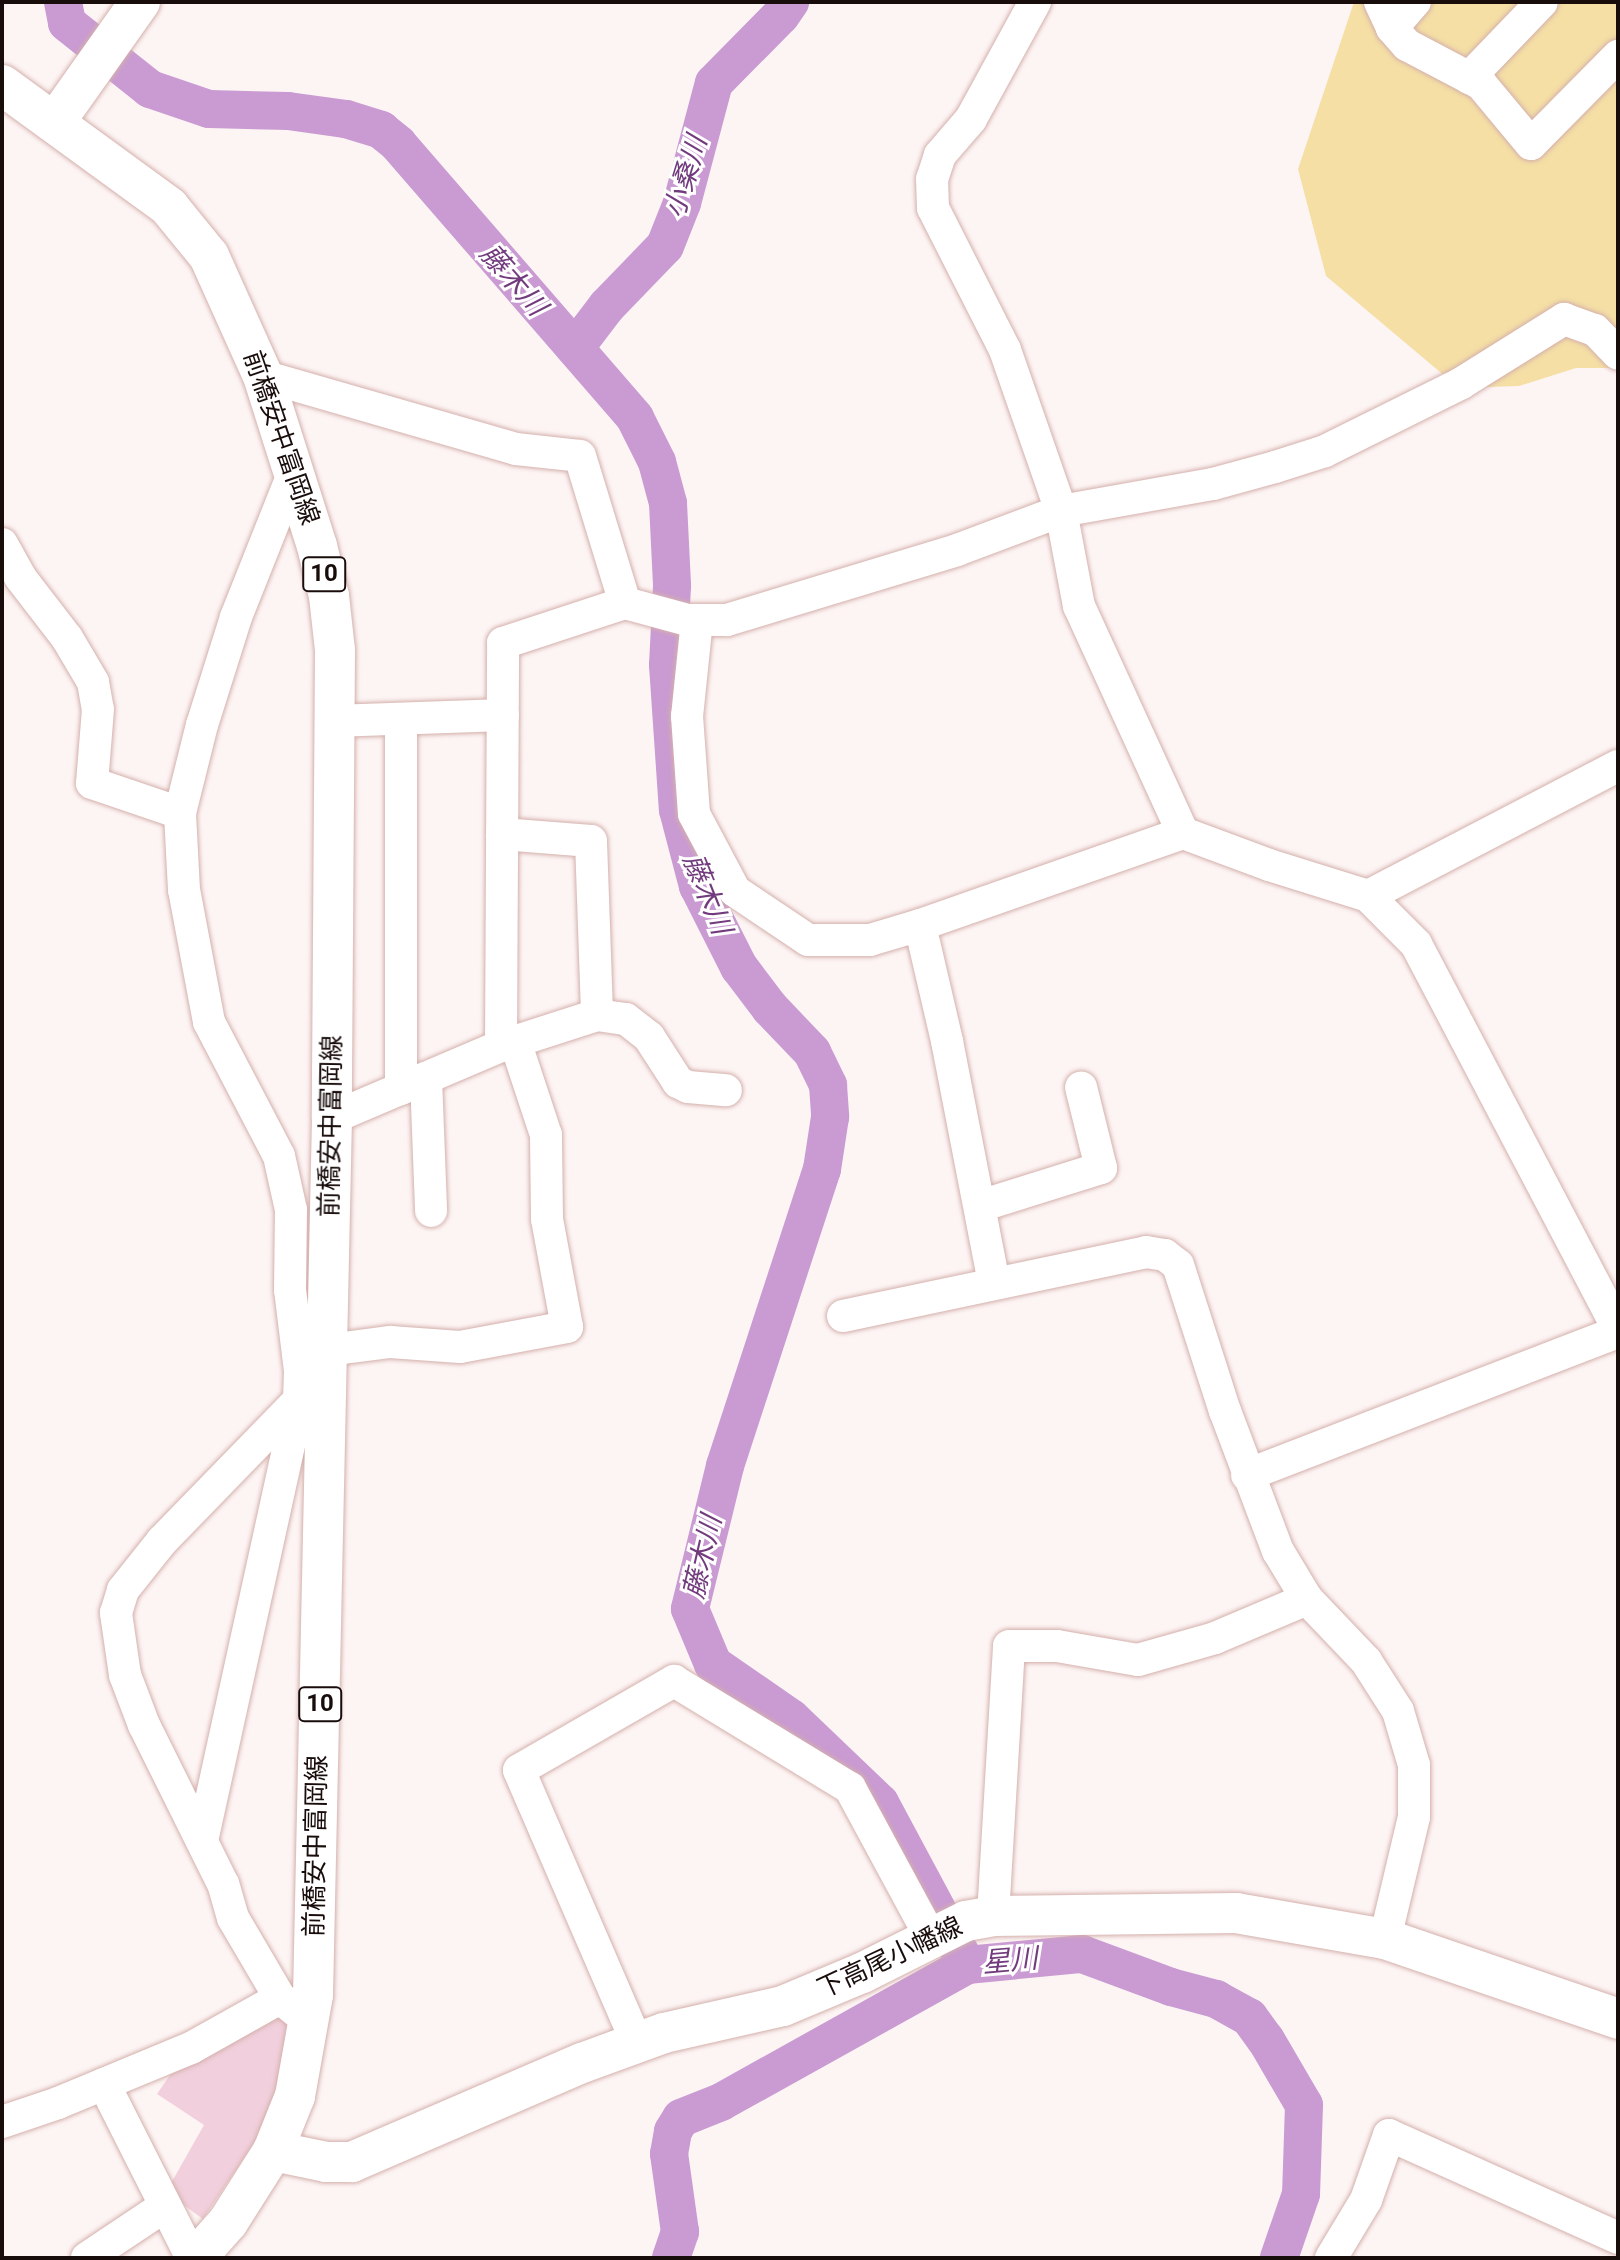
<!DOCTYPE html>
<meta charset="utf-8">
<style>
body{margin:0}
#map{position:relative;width:1620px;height:2260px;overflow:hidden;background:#fdf5f4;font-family:Roboto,"Noto Sans JP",sans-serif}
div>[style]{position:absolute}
.green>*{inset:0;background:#f5dfa5}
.river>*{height:38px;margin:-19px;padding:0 19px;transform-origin:19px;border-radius:19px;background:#c99bd2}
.building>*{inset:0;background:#f1cfdc}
.roads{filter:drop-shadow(0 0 2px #d4b0ac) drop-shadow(0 0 2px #d4b0ac)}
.minor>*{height:32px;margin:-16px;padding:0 16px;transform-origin:16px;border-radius:16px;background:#fff}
.major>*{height:40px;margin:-20px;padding:0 20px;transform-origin:20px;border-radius:20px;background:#fff}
span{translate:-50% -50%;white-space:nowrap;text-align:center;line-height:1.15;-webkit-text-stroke:6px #fff;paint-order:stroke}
.shield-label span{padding:2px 6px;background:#fff;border:2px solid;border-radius:6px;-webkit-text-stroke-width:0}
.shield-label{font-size:24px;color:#190d0c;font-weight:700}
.street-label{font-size:26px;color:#190d0c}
.water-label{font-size:28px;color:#723b7d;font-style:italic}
.frame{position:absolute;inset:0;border:4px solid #190d0c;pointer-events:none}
</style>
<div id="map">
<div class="green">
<div style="clip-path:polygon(1354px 2px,1618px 2px,1618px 368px,1576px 368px,1519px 386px,1459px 388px,1326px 276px,1298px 169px)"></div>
</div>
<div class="river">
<div style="left:63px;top:2px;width:21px;rotate:79deg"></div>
<div style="left:67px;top:23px;width:106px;rotate:38.5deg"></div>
<div style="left:150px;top:89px;width:62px;rotate:18.7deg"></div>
<div style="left:209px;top:109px;width:79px;rotate:1.5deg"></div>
<div style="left:288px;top:111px;width:59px;rotate:7.9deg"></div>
<div style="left:346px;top:119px;width:37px;rotate:17deg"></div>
<div style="left:381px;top:130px;width:22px;rotate:39deg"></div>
<div style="left:398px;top:144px;width:362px;rotate:49.1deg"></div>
<div style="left:635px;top:418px;width:49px;rotate:63.4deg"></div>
<div style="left:657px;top:462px;width:42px;rotate:75deg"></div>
<div style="left:668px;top:503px;width:83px;rotate:87.2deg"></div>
<div style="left:672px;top:586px;width:79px;rotate:92.9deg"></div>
<div style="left:668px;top:665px;width:145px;rotate:86.1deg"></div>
<div style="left:678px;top:810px;width:79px;rotate:75.3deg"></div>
<div style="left:698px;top:886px;width:91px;rotate:63.2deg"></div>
<div style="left:739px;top:967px;width:51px;rotate:52.9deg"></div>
<div style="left:770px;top:1008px;width:61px;rotate:46.3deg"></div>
<div style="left:812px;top:1052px;width:37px;rotate:64deg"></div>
<div style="left:828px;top:1085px;width:32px;rotate:86deg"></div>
<div style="left:830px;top:1117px;width:53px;rotate:98.7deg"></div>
<div style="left:822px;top:1169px;width:312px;rotate:108.1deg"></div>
<div style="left:725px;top:1466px;width:147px;rotate:103.8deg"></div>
<div style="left:690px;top:1609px;width:60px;rotate:67.3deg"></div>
<div style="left:713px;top:1664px;width:95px;rotate:34.7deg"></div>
<div style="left:791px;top:1718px;width:123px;rotate:43.7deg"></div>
<div style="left:880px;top:1803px;width:184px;rotate:61.8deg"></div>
<div style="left:575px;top:348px;width:53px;rotate:-52.7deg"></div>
<div style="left:607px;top:306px;width:83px;rotate:-46deg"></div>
<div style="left:665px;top:246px;width:46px;rotate:-68.4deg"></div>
<div style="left:682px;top:203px;width:124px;rotate:-75.1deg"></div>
<div style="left:714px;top:83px;width:95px;rotate:-45.4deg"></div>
<div style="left:781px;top:15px;width:16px;rotate:-55deg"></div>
<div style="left:671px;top:2258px;width:28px;rotate:-71deg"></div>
<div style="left:680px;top:2232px;width:79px;rotate:-98deg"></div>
<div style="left:669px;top:2154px;width:23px;rotate:-80deg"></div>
<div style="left:673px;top:2131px;width:15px;rotate:-58deg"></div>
<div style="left:681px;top:2118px;width:43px;rotate:-21.8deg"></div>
<div style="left:721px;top:2102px;width:282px;rotate:-29.1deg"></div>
<div style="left:967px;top:1965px;width:116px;rotate:-5.5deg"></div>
<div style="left:1082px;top:1954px;width:95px;rotate:20.3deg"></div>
<div style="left:1171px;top:1987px;width:47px;rotate:14.9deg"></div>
<div style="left:1216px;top:1999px;width:38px;rotate:29deg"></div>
<div style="left:1249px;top:2017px;width:29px;rotate:54deg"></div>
<div style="left:1266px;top:2040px;width:75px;rotate:59.7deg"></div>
<div style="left:1304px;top:2105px;width:89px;rotate:91.9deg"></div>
<div style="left:1301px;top:2194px;width:68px;rotate:109deg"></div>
</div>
<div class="building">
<div style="clip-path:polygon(267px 2013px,293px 2021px,270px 2119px,203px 2219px,166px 2192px,204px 2125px,157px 2094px,176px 2066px)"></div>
</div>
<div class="roads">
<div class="minor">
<div style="left:1035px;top:2px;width:133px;rotate:118.7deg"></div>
<div style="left:971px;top:119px;width:48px;rotate:130.7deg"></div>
<div style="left:940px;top:155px;width:25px;rotate:108deg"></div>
<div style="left:932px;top:179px;width:29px;rotate:88deg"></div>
<div style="left:933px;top:208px;width:159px;rotate:63.1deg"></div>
<div style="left:1005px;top:350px;width:170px;rotate:70.8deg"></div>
<div style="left:1061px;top:511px;width:97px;rotate:79.3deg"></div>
<div style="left:1079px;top:606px;width:250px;rotate:65.4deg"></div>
<div style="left:1380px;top:2px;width:29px;rotate:65deg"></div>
<div style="left:1392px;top:28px;width:23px;rotate:49deg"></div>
<div style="left:1407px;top:45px;width:84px;rotate:27.8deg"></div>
<div style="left:1481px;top:84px;width:78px;rotate:50.2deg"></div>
<div style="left:1531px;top:144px;width:124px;rotate:-45.3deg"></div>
<div style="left:1392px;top:28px;width:35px;rotate:-49deg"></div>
<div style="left:1469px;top:78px;width:105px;rotate:-46.2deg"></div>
<div style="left:263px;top:376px;width:263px;rotate:16.1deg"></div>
<div style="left:516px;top:449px;width:64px;rotate:6.2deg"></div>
<div style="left:580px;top:456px;width:154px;rotate:73deg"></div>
<div style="left:2px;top:544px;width:38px;rotate:61deg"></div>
<div style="left:20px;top:577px;width:77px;rotate:52.4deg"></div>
<div style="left:67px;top:638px;width:51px;rotate:59.4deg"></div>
<div style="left:93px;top:682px;width:27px;rotate:80deg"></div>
<div style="left:98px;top:709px;width:74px;rotate:94.6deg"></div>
<div style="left:92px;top:783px;width:93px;rotate:18.8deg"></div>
<div style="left:697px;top:620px;width:97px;rotate:95.9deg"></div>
<div style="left:687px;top:716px;width:98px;rotate:85.9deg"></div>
<div style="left:694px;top:814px;width:87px;rotate:62deg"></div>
<div style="left:735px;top:891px;width:88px;rotate:33.9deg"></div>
<div style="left:808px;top:940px;width:62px"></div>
<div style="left:870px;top:940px;width:52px;rotate:-16.7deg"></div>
<div style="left:335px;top:721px;width:168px;rotate:-2deg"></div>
<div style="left:502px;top:834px;width:89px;rotate:4.5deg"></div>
<div style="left:591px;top:841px;width:174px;rotate:88deg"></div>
<div style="left:1368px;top:896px;width:282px;rotate:-27.5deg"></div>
<div style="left:501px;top:1046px;width:101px;rotate:-17.9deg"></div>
<div style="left:597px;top:1015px;width:29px;rotate:8deg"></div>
<div style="left:626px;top:1019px;width:29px;rotate:38deg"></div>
<div style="left:649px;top:1037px;width:54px;rotate:57.2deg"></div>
<div style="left:678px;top:1082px;width:11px;rotate:27deg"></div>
<div style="left:688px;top:1087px;width:38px;rotate:5deg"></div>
<div style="left:426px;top:1078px;width:133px;rotate:87.8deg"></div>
<div style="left:401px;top:1089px;width:370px;rotate:-90deg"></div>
<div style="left:332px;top:1118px;width:184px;rotate:-23.1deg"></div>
<div style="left:501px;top:1046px;width:403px;rotate:-89.7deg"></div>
<div style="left:503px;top:643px;width:128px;rotate:-18.2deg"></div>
<div style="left:625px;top:603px;width:65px;rotate:15.1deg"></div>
<div style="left:688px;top:620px;width:39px"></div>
<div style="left:727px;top:620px;width:240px;rotate:-16.9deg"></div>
<div style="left:957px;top:550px;width:111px;rotate:-20.6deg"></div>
<div style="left:1061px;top:511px;width:154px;rotate:-10.1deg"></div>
<div style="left:1213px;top:484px;width:64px;rotate:-15.3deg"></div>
<div style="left:1275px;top:467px;width:52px;rotate:-17.7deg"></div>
<div style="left:1325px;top:451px;width:151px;rotate:-26.4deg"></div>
<div style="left:1460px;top:384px;width:123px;rotate:-32deg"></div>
<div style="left:1564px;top:319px;width:33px;rotate:20deg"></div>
<div style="left:1595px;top:330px;width:33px;rotate:46deg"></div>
<div style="left:980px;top:1206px;width:127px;rotate:-17.4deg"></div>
<div style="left:1101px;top:1168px;width:83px;rotate:-103.9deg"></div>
<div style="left:994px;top:1283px;width:247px;rotate:-101deg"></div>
<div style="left:947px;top:1041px;width:119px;rotate:-103.1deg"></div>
<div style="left:920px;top:925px;width:279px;rotate:-19.3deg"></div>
<div style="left:1183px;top:833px;width:92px;rotate:20.4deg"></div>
<div style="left:1269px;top:865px;width:104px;rotate:17.4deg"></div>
<div style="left:1368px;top:896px;width:68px;rotate:45deg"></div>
<div style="left:1416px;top:944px;width:434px;rotate:62.3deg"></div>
<div style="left:843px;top:1316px;width:310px;rotate:-11.9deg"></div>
<div style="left:1146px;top:1252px;width:19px;rotate:9deg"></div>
<div style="left:1165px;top:1255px;width:16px;rotate:38deg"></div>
<div style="left:1178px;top:1265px;width:153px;rotate:72.2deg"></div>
<div style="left:1225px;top:1411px;width:150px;rotate:69.3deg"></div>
<div style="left:1278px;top:1551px;width:56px;rotate:58.9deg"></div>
<div style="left:1307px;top:1599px;width:86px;rotate:46.4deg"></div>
<div style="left:1366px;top:1661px;width:59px;rotate:57.4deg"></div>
<div style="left:1398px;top:1711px;width:56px;rotate:73.5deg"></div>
<div style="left:1414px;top:1765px;width:52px;rotate:90deg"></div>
<div style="left:1414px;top:1817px;width:125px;rotate:103.4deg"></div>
<div style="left:328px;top:1350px;width:63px;rotate:-7.4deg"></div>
<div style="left:390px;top:1342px;width:70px;rotate:4.1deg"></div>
<div style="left:460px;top:1347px;width:109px;rotate:-10.6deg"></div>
<div style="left:567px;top:1327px;width:110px;rotate:-100.5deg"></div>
<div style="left:547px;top:1219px;width:84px;rotate:-90.7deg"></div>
<div style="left:546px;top:1135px;width:99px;rotate:-108.3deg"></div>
<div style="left:1247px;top:1475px;width:398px;rotate:-21.1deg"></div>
<div style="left:202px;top:1841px;width:452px;rotate:-77.6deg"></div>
<div style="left:299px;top:1400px;width:29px;rotate:-88deg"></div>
<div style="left:300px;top:1371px;width:82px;rotate:-97deg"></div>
<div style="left:290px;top:1290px;width:80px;rotate:-89.3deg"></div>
<div style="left:291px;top:1210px;width:55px;rotate:-102.5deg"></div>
<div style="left:279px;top:1156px;width:151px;rotate:-117.6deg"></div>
<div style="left:209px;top:1022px;width:134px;rotate:-100.7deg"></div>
<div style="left:184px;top:890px;width:77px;rotate:-93deg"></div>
<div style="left:180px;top:813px;width:91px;rotate:-76deg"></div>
<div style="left:202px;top:725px;width:113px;rotate:-72.5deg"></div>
<div style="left:236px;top:617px;width:154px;rotate:-68.3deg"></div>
<div style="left:993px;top:1916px;width:270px;rotate:-86.6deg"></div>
<div style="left:1009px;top:1646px;width:48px"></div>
<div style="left:1057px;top:1646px;width:82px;rotate:9.8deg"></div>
<div style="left:1138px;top:1660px;width:80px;rotate:-15.9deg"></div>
<div style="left:1215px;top:1638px;width:100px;rotate:-23deg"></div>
<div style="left:280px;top:1998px;width:93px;rotate:-120.4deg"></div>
<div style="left:233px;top:1918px;width:35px;rotate:-106deg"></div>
<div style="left:223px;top:1884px;width:178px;rotate:-116.4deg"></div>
<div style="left:144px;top:1725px;width:53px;rotate:-110.8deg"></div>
<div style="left:125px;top:1675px;width:63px;rotate:-98.3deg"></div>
<div style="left:116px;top:1613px;width:24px;rotate:-73deg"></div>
<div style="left:123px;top:1590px;width:63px;rotate:-51.5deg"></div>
<div style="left:162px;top:1541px;width:194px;rotate:-45.8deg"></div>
<div style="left:637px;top:2043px;width:297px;rotate:-113.4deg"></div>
<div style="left:519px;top:1770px;width:179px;rotate:-29.9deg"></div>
<div style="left:674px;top:1681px;width:206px;rotate:31.3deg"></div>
<div style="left:850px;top:1788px;width:170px;rotate:61.6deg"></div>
<div style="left:104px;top:2084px;width:195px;rotate:63.2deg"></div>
<div style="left:2px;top:2122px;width:59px;rotate:-18.7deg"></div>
<div style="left:58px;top:2103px;width:144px;rotate:-22.5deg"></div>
<div style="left:191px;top:2048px;width:102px;rotate:-29.3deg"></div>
<div style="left:280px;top:1998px;width:22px;rotate:39deg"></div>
<div style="left:87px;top:2258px;width:94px;rotate:-33.7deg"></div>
<div style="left:1331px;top:2258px;width:68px;rotate:-58.9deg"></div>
<div style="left:1366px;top:2200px;width:69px;rotate:-70.5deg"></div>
<div style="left:1389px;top:2135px;width:251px;rotate:24.2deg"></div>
</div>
<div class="major">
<div style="left:2px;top:85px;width:207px;rotate:36.1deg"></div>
<div style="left:169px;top:207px;width:63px;rotate:50.8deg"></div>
<div style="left:209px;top:256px;width:132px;rotate:65.8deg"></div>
<div style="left:263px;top:376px;width:178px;rotate:72.4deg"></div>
<div style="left:317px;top:546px;width:51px;rotate:76.5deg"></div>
<div style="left:329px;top:596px;width:54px;rotate:83.7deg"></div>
<div style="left:335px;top:650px;width:468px;rotate:90.4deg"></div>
<div style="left:332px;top:1118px;width:877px;rotate:91.24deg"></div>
<div style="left:313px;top:1995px;width:103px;rotate:100.1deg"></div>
<div style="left:295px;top:2096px;width:59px;rotate:111.8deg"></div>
<div style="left:273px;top:2151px;width:84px;rotate:122.4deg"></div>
<div style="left:228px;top:2222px;width:48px;rotate:131.6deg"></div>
<div style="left:55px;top:122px;width:147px;rotate:-54.7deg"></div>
<div style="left:273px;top:2151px;width:54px;rotate:11.7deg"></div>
<div style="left:326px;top:2162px;width:26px"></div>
<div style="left:352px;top:2162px;width:250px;rotate:-23.3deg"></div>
<div style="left:582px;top:2063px;width:87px;rotate:-20.1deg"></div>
<div style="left:664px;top:2033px;width:122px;rotate:-12.8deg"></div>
<div style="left:783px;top:2006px;width:86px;rotate:-22.7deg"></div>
<div style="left:862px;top:1973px;width:116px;rotate:-26.6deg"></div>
<div style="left:966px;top:1921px;width:27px;rotate:-10deg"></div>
<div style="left:993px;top:1916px;width:243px;rotate:-0.7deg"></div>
<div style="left:1236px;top:1913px;width:151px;rotate:9.9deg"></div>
<div style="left:1385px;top:1939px;width:246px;rotate:18.9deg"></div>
</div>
</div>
<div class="shield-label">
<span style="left:324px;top:574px">10</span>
<span style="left:320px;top:1704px">10</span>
</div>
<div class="street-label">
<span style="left:281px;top:438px;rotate:71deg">前橋安中富岡線</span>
<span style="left:331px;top:1126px;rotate:-89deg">前橋安中富岡線</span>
<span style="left:316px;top:1846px;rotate:-89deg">前橋安中富岡線</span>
<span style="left:890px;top:1958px;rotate:-25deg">下高尾小幡線</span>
</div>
<div class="water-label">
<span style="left:686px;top:177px;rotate:-73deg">小桑川</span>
<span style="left:513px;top:280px;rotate:49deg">藤木川</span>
<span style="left:707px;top:894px;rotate:68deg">藤木川</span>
<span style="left:703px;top:1557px;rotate:-77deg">藤木川</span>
<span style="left:1010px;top:1961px;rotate:-5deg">星川</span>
</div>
<div class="frame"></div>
</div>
